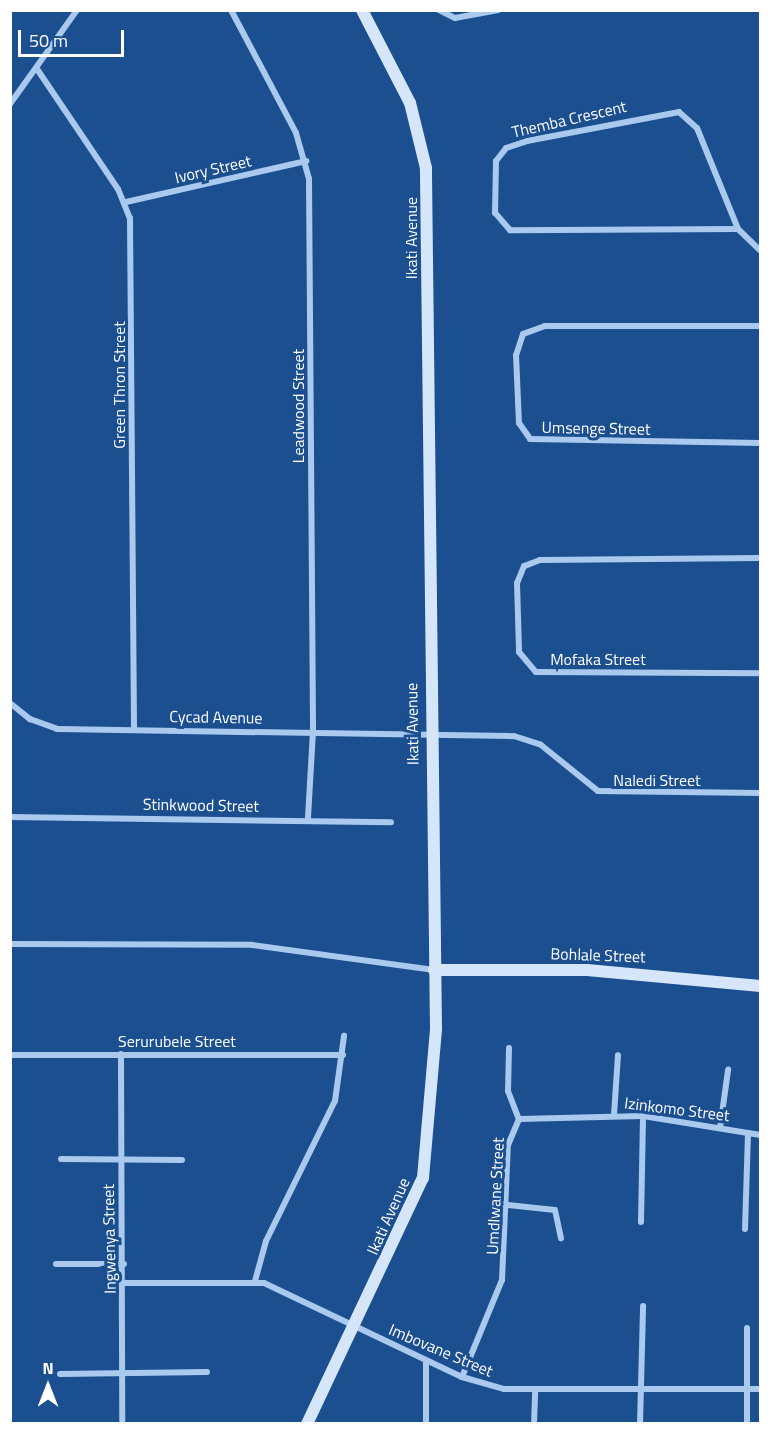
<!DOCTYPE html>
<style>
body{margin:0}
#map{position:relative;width:771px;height:1434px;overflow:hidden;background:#1b4f8f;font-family:"Titillium Web",sans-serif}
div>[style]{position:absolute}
.street>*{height:6px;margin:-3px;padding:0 3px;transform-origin:3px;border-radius:3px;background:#a9c9ee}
.secondary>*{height:12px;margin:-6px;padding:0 6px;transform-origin:6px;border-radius:6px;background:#d6e6fa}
span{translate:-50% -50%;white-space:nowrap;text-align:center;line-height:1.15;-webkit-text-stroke:6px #1b4f8f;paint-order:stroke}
.street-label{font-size:16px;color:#fff}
.frame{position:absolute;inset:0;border:12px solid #fff;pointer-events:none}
.north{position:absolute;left:18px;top:1356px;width:60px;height:60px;-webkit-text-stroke:4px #1b4f8f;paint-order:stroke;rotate:0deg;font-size:16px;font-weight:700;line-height:24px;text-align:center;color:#fff}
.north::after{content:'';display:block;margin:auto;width:21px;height:27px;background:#fff;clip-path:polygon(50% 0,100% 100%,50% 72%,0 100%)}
.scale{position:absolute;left:18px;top:30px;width:106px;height:27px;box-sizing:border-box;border:3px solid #fff;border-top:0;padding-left:8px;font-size:18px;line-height:21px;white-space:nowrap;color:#fff;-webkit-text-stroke:4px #1b4f8f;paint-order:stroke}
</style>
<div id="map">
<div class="street">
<div style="left:231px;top:10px;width:139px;rotate:62.1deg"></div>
<div style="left:296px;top:133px;width:48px;rotate:74.2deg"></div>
<div style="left:309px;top:179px;width:552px;rotate:89.58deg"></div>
<div style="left:313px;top:731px;width:88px;rotate:93.3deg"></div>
<div style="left:439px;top:10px;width:18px;rotate:27deg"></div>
<div style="left:455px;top:18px;width:44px;rotate:-10.5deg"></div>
<div style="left:37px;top:69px;width:145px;rotate:56deg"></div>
<div style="left:118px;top:189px;width:31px;rotate:68deg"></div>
<div style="left:130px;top:218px;width:511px;rotate:89.55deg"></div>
<div style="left:10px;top:104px;width:115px;rotate:-54.5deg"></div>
<div style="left:126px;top:202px;width:185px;rotate:-12.8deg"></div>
<div style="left:738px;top:229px;width:228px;rotate:179.7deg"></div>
<div style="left:510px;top:230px;width:23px;rotate:-131deg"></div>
<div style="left:495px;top:213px;width:52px;rotate:-88.9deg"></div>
<div style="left:496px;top:161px;width:16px;rotate:-52deg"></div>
<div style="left:506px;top:148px;width:22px;rotate:-18deg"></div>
<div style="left:527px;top:141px;width:155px;rotate:-10.8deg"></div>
<div style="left:679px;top:112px;width:24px;rotate:42deg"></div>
<div style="left:697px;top:128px;width:109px;rotate:67.9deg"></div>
<div style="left:738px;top:229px;width:30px;rotate:44deg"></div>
<div style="left:760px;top:326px;width:215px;rotate:180deg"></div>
<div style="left:545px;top:326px;width:23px;rotate:160deg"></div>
<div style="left:523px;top:334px;width:22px;rotate:108deg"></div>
<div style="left:516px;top:355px;width:68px;rotate:87.5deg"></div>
<div style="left:519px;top:423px;width:19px;rotate:55deg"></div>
<div style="left:530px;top:439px;width:230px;rotate:1deg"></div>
<div style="left:760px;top:558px;width:220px;rotate:179.5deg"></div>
<div style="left:540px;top:560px;width:17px;rotate:159deg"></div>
<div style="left:524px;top:566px;width:18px;rotate:112deg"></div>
<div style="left:517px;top:583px;width:69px;rotate:88.3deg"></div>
<div style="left:519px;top:652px;width:26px;rotate:50deg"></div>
<div style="left:536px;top:672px;width:224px;rotate:0.3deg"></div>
<div style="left:10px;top:703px;width:26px;rotate:39deg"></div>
<div style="left:30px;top:719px;width:29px;rotate:20deg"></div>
<div style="left:57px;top:729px;width:457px;rotate:0.9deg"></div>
<div style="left:514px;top:736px;width:28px;rotate:18deg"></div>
<div style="left:541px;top:745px;width:73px;rotate:38.9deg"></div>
<div style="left:598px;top:791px;width:162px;rotate:0.7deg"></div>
<div style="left:10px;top:817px;width:381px;rotate:0.8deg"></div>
<div style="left:10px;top:944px;width:242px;rotate:0.2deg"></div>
<div style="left:252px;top:945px;width:184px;rotate:7.8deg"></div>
<div style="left:509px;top:1048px;width:43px;rotate:91.3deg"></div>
<div style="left:508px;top:1091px;width:30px;rotate:69deg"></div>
<div style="left:121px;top:1054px;width:370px;rotate:89.8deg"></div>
<div style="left:10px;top:1055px;width:333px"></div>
<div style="left:614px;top:1115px;width:60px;rotate:-86.2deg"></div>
<div style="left:519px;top:1119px;width:124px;rotate:-1.4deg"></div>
<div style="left:643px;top:1116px;width:119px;rotate:9.2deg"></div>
<div style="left:720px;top:1128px;width:59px;rotate:-82.1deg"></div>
<div style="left:61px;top:1159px;width:121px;rotate:0.5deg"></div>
<div style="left:508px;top:1205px;width:47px;rotate:6.1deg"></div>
<div style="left:555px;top:1210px;width:29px;rotate:78deg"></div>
<div style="left:641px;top:1222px;width:106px;rotate:-88.9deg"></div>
<div style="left:745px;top:1229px;width:96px;rotate:-88.2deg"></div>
<div style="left:56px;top:1264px;width:68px"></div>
<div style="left:255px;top:1281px;width:41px;rotate:-74.6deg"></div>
<div style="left:266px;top:1241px;width:156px;rotate:-63.8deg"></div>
<div style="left:335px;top:1101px;width:66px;rotate:-82.1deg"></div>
<div style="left:124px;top:1283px;width:140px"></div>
<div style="left:264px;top:1283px;width:219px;rotate:25.4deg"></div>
<div style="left:462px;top:1377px;width:44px;rotate:15.9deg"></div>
<div style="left:504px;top:1389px;width:256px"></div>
<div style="left:747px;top:1328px;width:96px;rotate:90deg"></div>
<div style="left:60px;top:1374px;width:147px;rotate:-0.8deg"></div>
<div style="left:462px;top:1377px;width:105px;rotate:-67.6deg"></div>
<div style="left:502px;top:1280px;width:135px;rotate:-87.5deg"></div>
<div style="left:508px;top:1145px;width:28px;rotate:-67deg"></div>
<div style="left:426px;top:1424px;width:63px;rotate:-90deg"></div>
<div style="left:534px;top:1424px;width:34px;rotate:-88deg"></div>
<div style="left:640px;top:1424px;width:118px;rotate:-88.5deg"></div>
</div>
<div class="secondary">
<div style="left:434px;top:970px;width:153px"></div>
<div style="left:587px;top:970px;width:174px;rotate:5.3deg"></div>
<div style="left:307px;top:1424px;width:272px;rotate:-64.8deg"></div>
<div style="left:423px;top:1178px;width:150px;rotate:-85deg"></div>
<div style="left:436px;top:1029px;width:861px;rotate:-90.67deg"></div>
<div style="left:426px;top:168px;width:67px;rotate:-103.8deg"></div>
<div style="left:410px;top:103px;width:105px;rotate:-117.3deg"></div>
</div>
<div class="street-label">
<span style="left:569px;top:119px;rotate:-13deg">Themba Crescent</span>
<span style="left:213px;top:169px;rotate:-13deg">Ivory Street</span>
<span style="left:411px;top:238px;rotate:-90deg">Ikati Avenue</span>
<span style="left:119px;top:385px;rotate:-90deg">Green Thron Street</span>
<span style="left:298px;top:406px;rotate:-90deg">Leadwood Street</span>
<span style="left:596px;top:428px;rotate:1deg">Umsenge Street</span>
<span style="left:598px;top:659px">Mofaka Street</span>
<span style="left:216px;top:717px;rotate:1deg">Cycad Avenue</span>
<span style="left:412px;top:724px;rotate:-91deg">Ikati Avenue</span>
<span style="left:657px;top:780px">Naledi Street</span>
<span style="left:201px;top:805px;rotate:1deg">Stinkwood Street</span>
<span style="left:598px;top:955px;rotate:2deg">Bohlale Street</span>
<span style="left:177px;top:1041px">Serurubele Street</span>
<span style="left:677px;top:1109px;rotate:7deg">Izinkomo Street</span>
<span style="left:495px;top:1196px;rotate:-87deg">Umdlwane Street</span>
<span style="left:388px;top:1216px;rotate:-66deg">Ikati Avenue</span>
<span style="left:109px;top:1239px;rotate:-91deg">Ingwenya Street</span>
<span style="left:441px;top:1350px;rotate:23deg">Imbovane Street</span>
</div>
<div class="frame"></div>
<div class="north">N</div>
<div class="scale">50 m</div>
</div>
